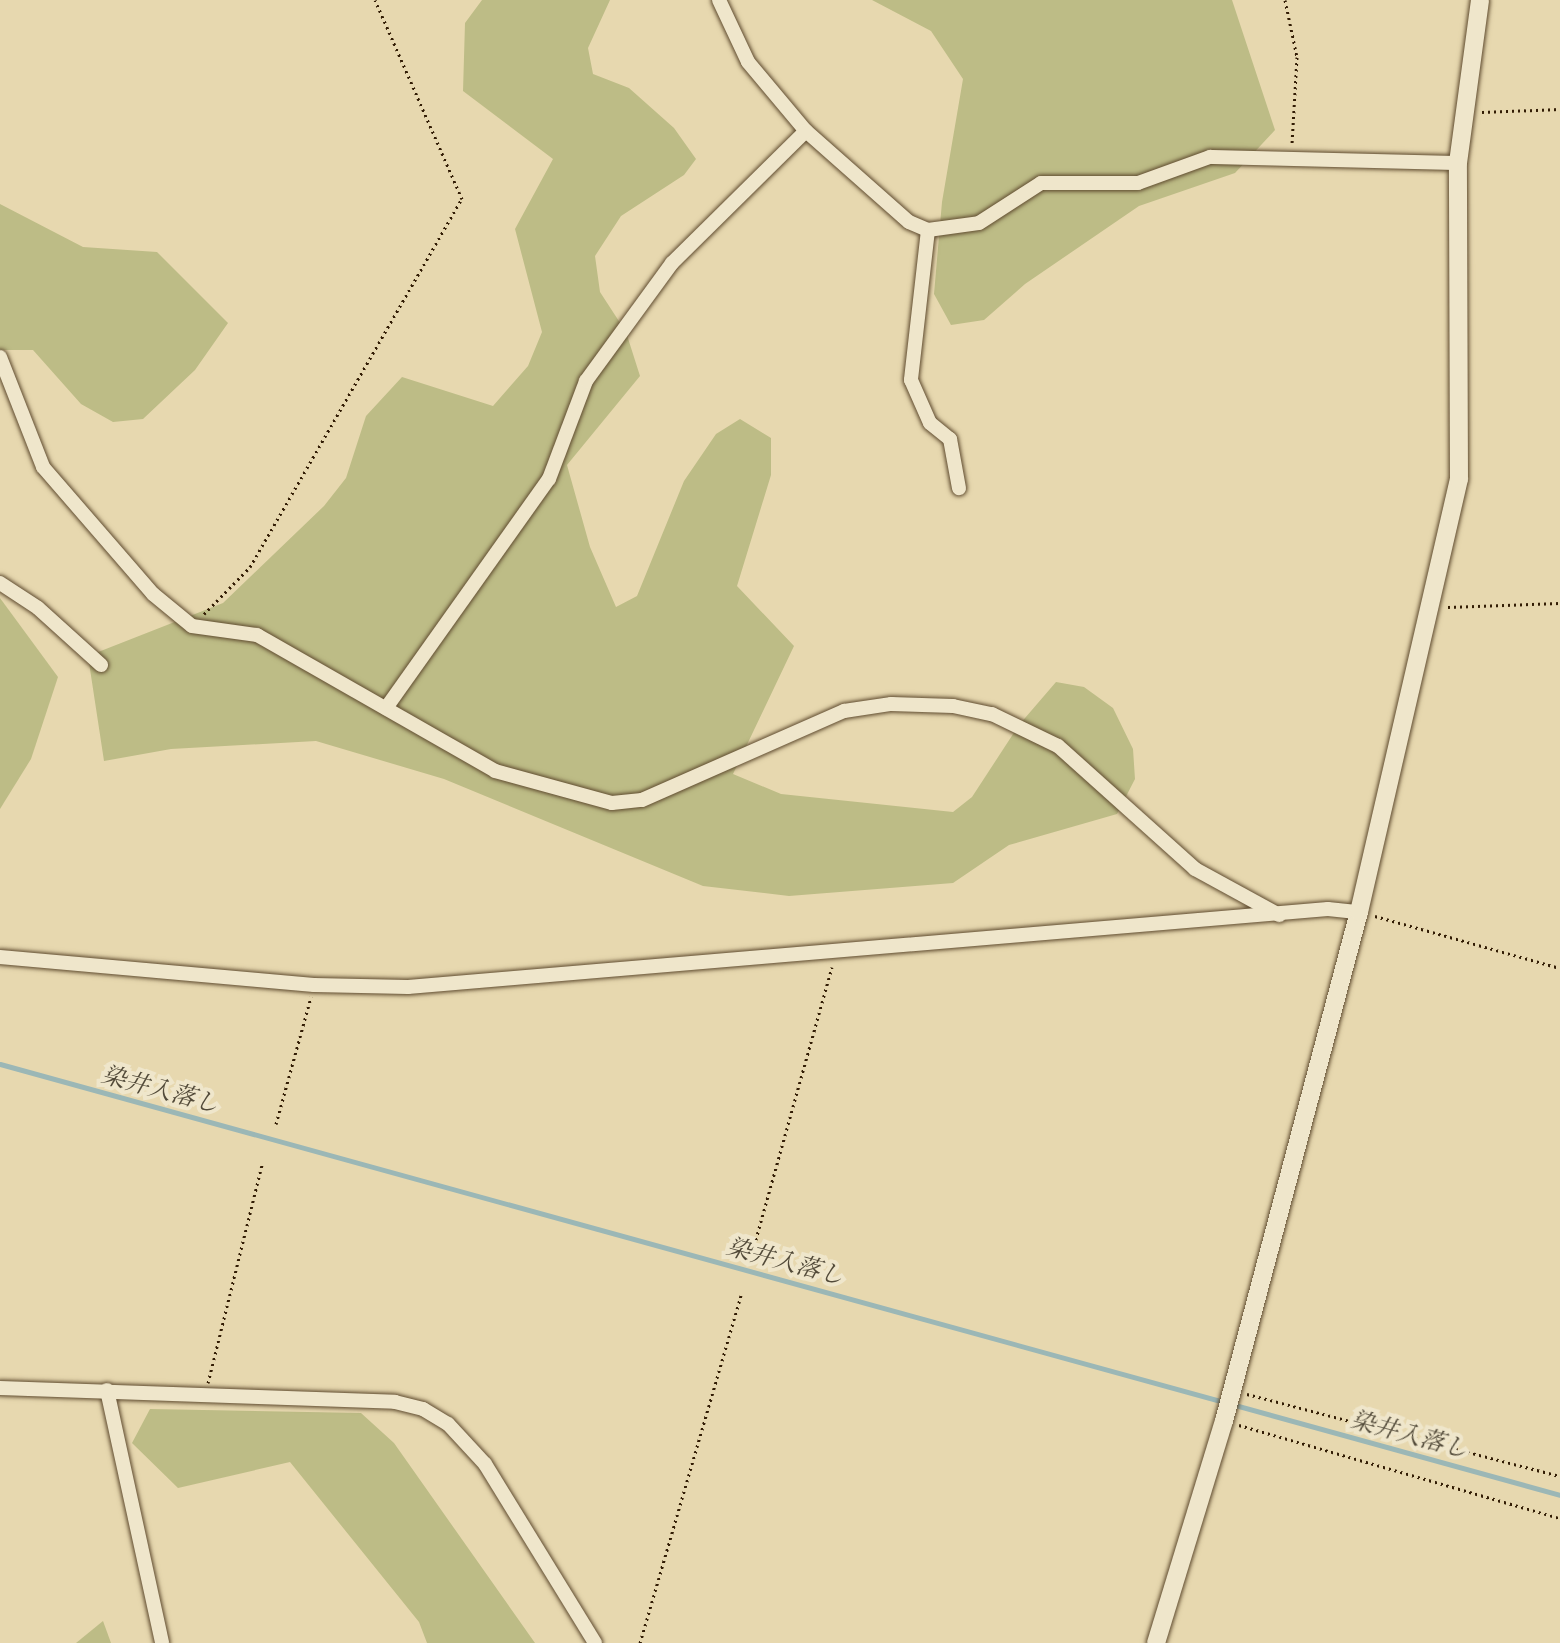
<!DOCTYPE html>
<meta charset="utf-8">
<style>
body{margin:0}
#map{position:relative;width:1560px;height:1643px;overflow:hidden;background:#e7d8af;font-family:"IM FELL Great Primer","Noto Serif JP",serif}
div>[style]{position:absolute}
.green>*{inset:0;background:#bdbc86}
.stream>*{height:5px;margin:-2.5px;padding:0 2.5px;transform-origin:2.5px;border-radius:2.5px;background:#9bb7b6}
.path>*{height:3px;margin-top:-1.5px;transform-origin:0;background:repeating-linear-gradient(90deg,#321c04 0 2px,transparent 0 6px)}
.roads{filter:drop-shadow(0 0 2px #5f4b2f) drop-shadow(0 0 2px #5f4b2f)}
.minor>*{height:14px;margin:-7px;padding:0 7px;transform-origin:7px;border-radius:7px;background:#efe6cb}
.tertiary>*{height:18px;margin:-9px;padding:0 9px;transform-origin:9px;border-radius:9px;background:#efe6cb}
span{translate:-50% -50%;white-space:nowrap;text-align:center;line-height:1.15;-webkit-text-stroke:8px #efe6cb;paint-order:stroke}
.water-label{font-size:24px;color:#524a39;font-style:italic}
</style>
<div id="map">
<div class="green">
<div style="clip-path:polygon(482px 0,610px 0,588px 48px,593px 74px,629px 88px,674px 128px,696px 159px,684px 175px,621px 216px,595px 256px,600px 292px,626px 332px,640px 376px,567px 465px,590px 547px,616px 607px,637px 596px,684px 481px,716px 434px,740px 419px,771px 438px,771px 475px,737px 586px,794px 646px,733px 774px,781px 794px,953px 812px,972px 797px,1019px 725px,1056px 682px,1084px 687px,1113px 708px,1133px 749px,1135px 779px,1117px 814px,1009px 845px,953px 883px,789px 896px,703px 886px,444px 779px,316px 741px,171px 749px,104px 761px,88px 656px,223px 603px,324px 506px,346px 478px,366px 416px,402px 377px,493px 406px,528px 366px,542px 332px,515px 229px,553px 159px,463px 91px,465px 23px)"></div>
<div style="clip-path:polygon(872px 0,1232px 0,1275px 130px,1235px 173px,1139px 206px,1025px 284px,984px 320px,951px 325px,934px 294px,942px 202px,963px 79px,931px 31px)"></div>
<div style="clip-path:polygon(0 204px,83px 247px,157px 252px,228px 323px,195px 370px,143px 419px,113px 422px,81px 404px,33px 350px,0 350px)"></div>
<div style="clip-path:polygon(0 598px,58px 677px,31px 759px,0 809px)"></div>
<div style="clip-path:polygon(150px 1409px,361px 1413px,394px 1443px,535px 1643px,427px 1643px,419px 1622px,290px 1462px,178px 1488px,132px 1443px)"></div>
<div style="clip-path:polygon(103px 1621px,111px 1643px,76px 1643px)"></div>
</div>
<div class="stream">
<div style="left:0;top:1064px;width:1618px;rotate:15.44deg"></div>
</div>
<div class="path">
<div style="left:1285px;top:0;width:58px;rotate:78.1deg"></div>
<div style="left:1297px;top:57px;width:87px;rotate:93.3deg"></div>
<div style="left:1482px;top:112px;width:78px;rotate:-2.2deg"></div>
<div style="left:1448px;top:607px;width:112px;rotate:-2deg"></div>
<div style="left:204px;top:614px;width:66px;rotate:-45.6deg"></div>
<div style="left:250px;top:567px;width:425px;rotate:-60.1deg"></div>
<div style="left:462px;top:199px;width:217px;rotate:-113.6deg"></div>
<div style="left:1375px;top:916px;width:192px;rotate:15.7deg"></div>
<div style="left:276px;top:1124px;width:132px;rotate:-74.6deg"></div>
<div style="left:751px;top:1257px;width:301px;rotate:-74.4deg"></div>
<div style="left:208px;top:1383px;width:225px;rotate:-76.1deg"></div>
<div style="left:1247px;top:1394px;width:324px;rotate:14.7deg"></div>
<div style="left:1239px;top:1425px;width:334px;rotate:16.2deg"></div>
<div style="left:640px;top:1643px;width:362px;rotate:-73.8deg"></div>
</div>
<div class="roads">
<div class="minor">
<div style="left:719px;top:0;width:68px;rotate:64.9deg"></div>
<div style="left:748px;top:62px;width:90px;rotate:50deg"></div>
<div style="left:806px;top:131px;width:137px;rotate:41.5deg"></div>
<div style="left:909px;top:222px;width:21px;rotate:23deg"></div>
<div style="left:928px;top:230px;width:51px;rotate:-7.8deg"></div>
<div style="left:979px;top:223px;width:74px;rotate:-32.8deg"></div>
<div style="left:1041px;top:183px;width:97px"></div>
<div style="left:1138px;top:183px;width:77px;rotate:-19.9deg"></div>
<div style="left:1210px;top:157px;width:248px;rotate:1.4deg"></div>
<div style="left:928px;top:230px;width:151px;rotate:96.5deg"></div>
<div style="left:911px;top:380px;width:47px;rotate:66.2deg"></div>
<div style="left:930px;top:423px;width:26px;rotate:39deg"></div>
<div style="left:950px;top:439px;width:50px;rotate:79.6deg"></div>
<div style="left:0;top:357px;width:118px;rotate:68.6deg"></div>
<div style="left:43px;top:467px;width:168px;rotate:49.1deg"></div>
<div style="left:153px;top:594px;width:50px;rotate:39.4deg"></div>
<div style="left:192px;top:626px;width:66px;rotate:7.9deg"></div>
<div style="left:257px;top:635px;width:274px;rotate:29.7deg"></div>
<div style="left:495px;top:771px;width:121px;rotate:15.3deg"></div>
<div style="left:612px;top:803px;width:30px;rotate:-6deg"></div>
<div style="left:642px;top:800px;width:221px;rotate:-23.8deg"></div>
<div style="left:844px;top:711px;width:48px;rotate:-8.5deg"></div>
<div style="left:891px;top:704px;width:62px;rotate:1.8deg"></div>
<div style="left:953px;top:706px;width:40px;rotate:12deg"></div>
<div style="left:992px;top:714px;width:73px;rotate:25.9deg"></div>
<div style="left:1058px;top:746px;width:184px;rotate:41.9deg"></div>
<div style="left:1195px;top:869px;width:96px;rotate:28.7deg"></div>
<div style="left:0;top:583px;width:45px;rotate:33.3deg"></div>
<div style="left:38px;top:608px;width:85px;rotate:42.1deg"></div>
<div style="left:386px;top:708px;width:281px;rotate:-54.6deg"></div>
<div style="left:549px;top:479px;width:105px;rotate:-69.3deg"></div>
<div style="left:586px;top:381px;width:146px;rotate:-53.9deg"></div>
<div style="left:672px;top:263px;width:188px;rotate:-44.6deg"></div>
<div style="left:0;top:957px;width:315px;rotate:5.1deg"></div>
<div style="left:314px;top:985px;width:94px;rotate:1.2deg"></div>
<div style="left:408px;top:987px;width:923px;rotate:-4.85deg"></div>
<div style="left:1328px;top:909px;width:31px;rotate:6deg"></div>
<div style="left:0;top:1388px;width:395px;rotate:2deg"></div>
<div style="left:395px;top:1402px;width:29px;rotate:14deg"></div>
<div style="left:423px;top:1409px;width:29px;rotate:31deg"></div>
<div style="left:448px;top:1424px;width:54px;rotate:47.2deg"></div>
<div style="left:485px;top:1464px;width:210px;rotate:58.4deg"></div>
<div style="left:107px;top:1390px;width:259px;rotate:77.7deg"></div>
</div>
<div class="tertiary">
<div style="left:1156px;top:1643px;width:232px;rotate:-73deg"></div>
<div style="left:1224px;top:1421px;width:527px;rotate:-75.15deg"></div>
<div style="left:1359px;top:912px;width:444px;rotate:-77deg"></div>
<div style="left:1459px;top:479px;width:316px;rotate:-90.2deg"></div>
<div style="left:1458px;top:163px;width:164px;rotate:-82.3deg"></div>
</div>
</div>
<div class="water-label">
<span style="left:160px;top:1090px;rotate:15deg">染井入落し</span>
<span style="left:785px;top:1262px;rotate:15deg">染井入落し</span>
<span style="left:1409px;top:1435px;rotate:15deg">染井入落し</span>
</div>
</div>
